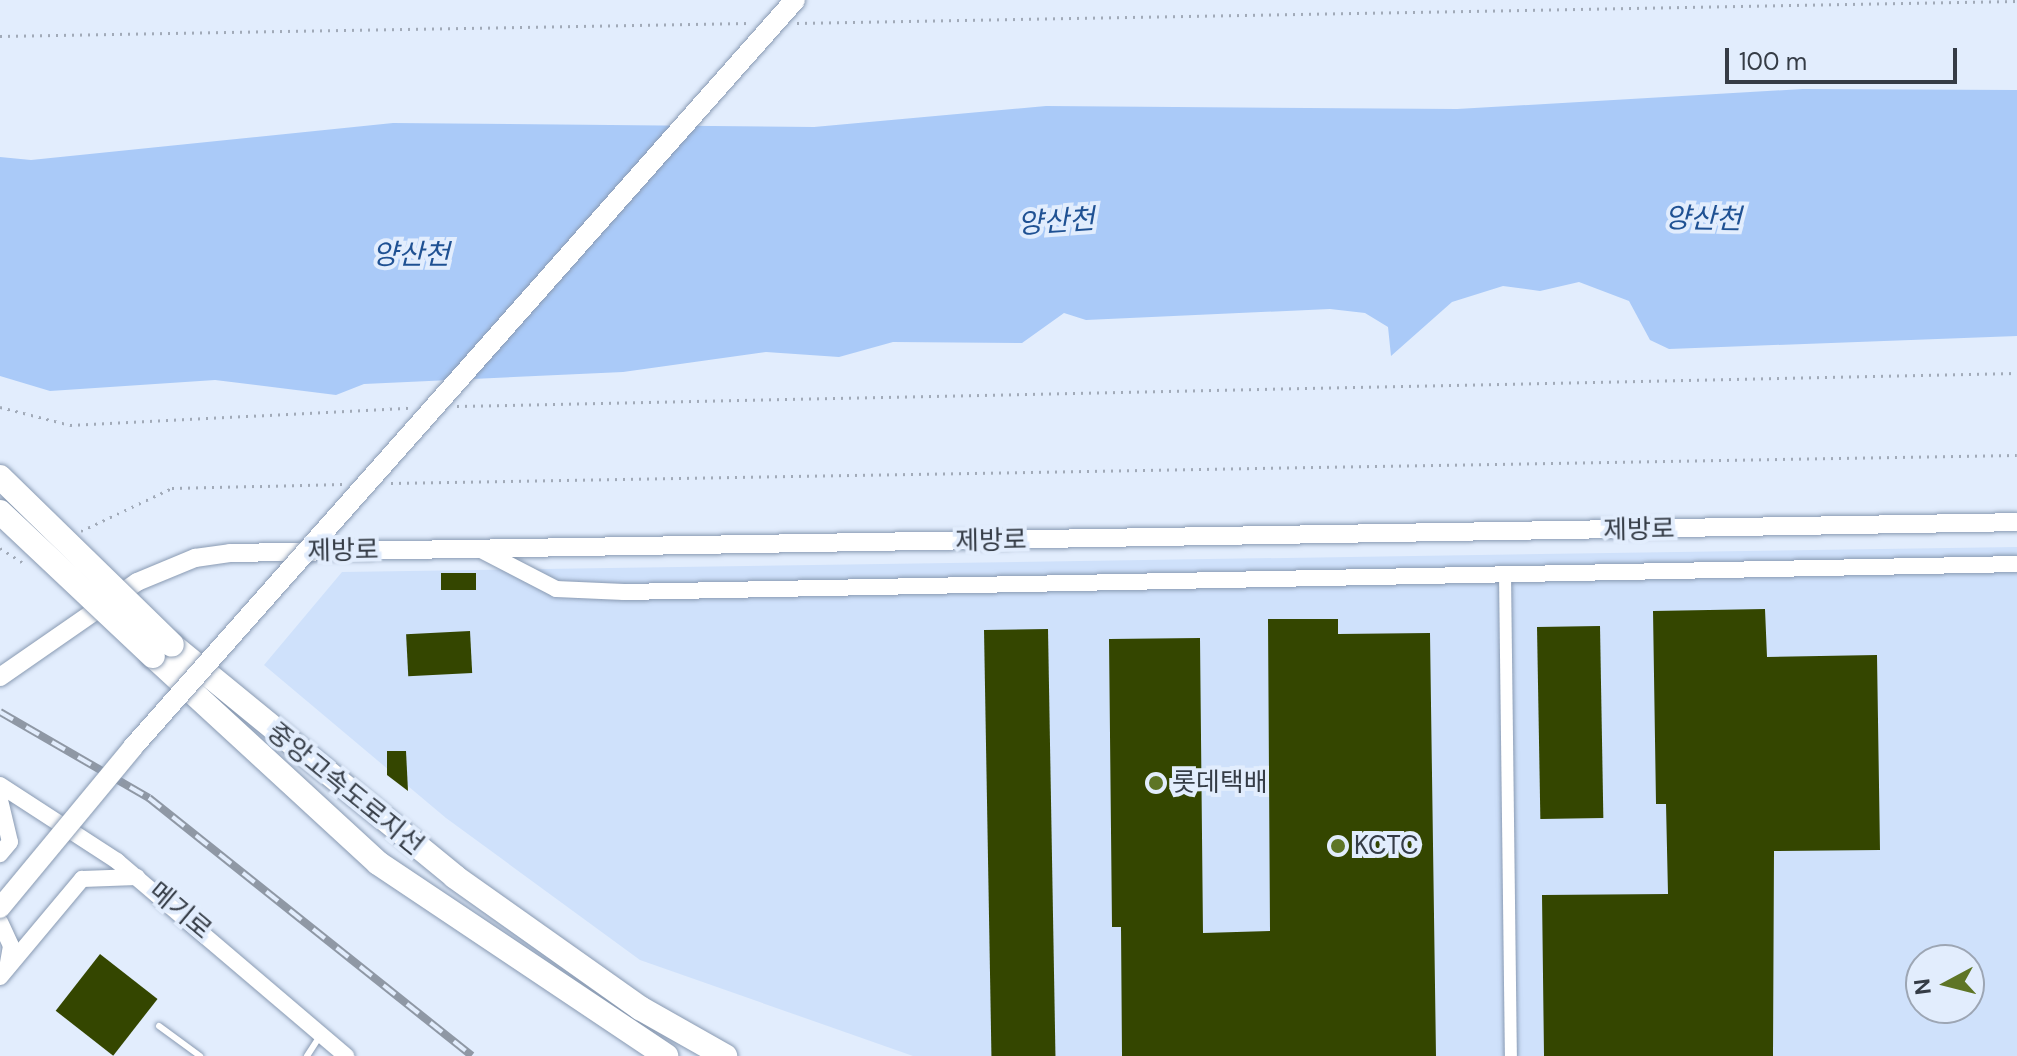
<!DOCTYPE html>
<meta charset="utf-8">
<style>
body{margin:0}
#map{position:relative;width:2017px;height:1056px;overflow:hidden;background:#e2edfd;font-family:"DM Sans","Noto Sans KR",sans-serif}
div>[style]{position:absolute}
.built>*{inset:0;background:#cfe1fb}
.water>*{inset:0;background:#aacaf8}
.building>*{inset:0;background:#344600;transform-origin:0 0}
.path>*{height:3px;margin-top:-1.5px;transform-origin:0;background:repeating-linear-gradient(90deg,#a1aab8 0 2px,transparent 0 8px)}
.roads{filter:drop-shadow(0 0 2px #899ab2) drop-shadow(0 0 2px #899ab2)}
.service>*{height:6px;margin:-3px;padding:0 3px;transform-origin:3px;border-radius:3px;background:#fff}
.minor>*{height:12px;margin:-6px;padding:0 6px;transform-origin:6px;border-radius:6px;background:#fff}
.tertiary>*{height:16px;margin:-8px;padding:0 8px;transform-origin:8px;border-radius:8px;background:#fff}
.secondary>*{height:18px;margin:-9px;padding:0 9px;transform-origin:9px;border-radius:9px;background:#fff}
.motorway>*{height:24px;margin:-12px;padding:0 12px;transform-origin:12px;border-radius:12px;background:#fff}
.rail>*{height:8px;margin-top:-4px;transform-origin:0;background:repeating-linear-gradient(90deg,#e2edfd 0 15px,#8f98a5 0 30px);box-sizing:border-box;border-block:2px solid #8f98a5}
.bridges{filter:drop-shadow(0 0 2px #899ab2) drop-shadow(0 0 2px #899ab2)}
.primary-bridge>*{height:20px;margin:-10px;padding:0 10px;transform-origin:10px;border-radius:10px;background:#fff}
.motorway-bridge>*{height:24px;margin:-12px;padding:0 12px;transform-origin:12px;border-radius:12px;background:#fff}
.dots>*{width:22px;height:22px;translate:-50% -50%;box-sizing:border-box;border:4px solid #e2edfd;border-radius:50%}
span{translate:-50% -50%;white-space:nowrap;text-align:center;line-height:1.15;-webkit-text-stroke:8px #e2edfd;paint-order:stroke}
.street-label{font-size:26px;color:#353c46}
.poi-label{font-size:26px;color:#353c46}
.left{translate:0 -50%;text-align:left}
.water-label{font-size:28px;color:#1f5193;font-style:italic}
.north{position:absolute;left:1905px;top:944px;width:80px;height:80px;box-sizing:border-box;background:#e2edfd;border:2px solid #9da6b4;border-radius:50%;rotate:263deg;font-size:22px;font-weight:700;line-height:32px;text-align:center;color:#353c46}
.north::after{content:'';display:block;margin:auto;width:28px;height:36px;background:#5e7526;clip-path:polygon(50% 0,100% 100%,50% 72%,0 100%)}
.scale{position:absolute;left:1725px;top:48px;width:232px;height:36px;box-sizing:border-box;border:4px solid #353c46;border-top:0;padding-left:10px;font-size:24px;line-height:28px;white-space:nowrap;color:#353c46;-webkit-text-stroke:6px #e2edfd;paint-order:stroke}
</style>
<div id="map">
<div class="built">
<div style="clip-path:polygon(evenodd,2017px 547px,2017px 1056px,913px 1056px,640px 960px,446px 818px,264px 665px,342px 572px,2017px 547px,1921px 960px,1969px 960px,1969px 1008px,1921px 1008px,1921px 960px)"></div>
</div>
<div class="water">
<div style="clip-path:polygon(1803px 89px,2017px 90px,2017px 336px,1669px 349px,1650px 340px,1629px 301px,1579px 282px,1540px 291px,1503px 286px,1452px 302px,1391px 356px,1388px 327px,1365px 313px,1330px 309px,1086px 320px,1064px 313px,1022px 343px,893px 342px,839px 357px,766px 352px,623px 372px,364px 384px,336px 395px,215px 380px,50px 391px,0 376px,0 157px,31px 160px,393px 123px,814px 127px,1046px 106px,1457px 109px)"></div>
</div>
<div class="building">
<div style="left:476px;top:573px;width:17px;height:35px;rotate:90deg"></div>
<div style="clip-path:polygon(1765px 609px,1767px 657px,1877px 655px,1880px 850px,1774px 851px,1773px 1056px,1544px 1056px,1542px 895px,1668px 894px,1666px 804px,1656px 804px,1653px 611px)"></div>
<div style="clip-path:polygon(1268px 619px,1338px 619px,1338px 634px,1430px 633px,1436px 1056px,1122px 1056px,1121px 927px,1112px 927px,1109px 639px,1200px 638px,1203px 933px,1270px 931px)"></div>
<div style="left:1600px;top:626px;width:192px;height:63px;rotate:89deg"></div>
<div style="left:1048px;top:629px;width:427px;height:64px;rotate:89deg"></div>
<div style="left:470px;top:631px;width:42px;height:64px;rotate:87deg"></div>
<div style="clip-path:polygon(387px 751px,406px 751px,408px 791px,387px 775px)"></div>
<div style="left:100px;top:954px;width:73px;height:72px;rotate:38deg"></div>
</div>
<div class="path">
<div style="left:797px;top:23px;width:1220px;rotate:-1.03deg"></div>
<div style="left:0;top:36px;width:749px;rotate:-0.99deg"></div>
<div style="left:457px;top:406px;width:1560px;rotate:-1.21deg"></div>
<div style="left:0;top:407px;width:72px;rotate:14.4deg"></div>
<div style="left:70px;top:425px;width:340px;rotate:-2.9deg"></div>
<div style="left:391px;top:483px;width:1626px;rotate:-0.99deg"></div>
<div style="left:81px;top:531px;width:101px;rotate:-25.3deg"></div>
<div style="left:172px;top:488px;width:171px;rotate:-1.3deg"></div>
<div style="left:0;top:548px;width:30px;rotate:33deg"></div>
</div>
<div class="roads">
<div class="service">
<div style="left:159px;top:1026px;width:51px;rotate:36.2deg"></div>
<div style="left:307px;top:1056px;width:24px;rotate:-57deg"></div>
</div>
<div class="minor">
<div style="left:1505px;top:574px;width:482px;rotate:89.3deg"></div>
</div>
<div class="tertiary">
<div style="left:477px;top:548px;width:89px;rotate:27.4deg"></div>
<div style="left:556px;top:589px;width:68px;rotate:2.5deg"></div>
<div style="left:624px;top:592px;width:1393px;rotate:-1.15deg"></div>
<div style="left:0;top:785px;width:140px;rotate:33deg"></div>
<div style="left:117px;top:861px;width:301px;rotate:40.4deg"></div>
<div style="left:0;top:800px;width:43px;rotate:76.6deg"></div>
<div style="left:10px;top:842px;width:16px;rotate:130deg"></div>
<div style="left:0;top:922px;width:26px;rotate:65deg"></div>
<div style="left:11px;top:946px;width:22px;rotate:100deg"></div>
<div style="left:0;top:977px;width:128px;rotate:-50.1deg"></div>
<div style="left:82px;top:879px;width:55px;rotate:-2.1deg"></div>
</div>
<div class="secondary">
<div style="left:0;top:677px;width:167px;rotate:-34.7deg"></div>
<div style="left:137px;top:582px;width:63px;rotate:-22.5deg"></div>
<div style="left:195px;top:558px;width:35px;rotate:-8deg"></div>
<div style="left:230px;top:553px;width:1787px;rotate:-0.99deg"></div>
</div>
<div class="motorway">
<div style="left:172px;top:645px;width:366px;rotate:39.3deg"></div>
<div style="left:455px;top:877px;width:227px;rotate:35.3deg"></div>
<div style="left:640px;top:1008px;width:98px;rotate:29.5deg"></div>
<div style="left:153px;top:656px;width:306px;rotate:42.6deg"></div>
<div style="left:378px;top:863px;width:347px;rotate:33.8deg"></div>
</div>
</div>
<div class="rail">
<div style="left:0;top:712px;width:172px;rotate:30deg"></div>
<div style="left:149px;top:798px;width:413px;rotate:38.6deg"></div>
</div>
<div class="bridges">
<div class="primary-bridge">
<div style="left:0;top:908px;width:209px;rotate:-50.4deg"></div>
<div style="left:133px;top:747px;width:998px;rotate:-48.45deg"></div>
</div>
<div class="motorway-bridge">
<div style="left:0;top:477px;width:240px;rotate:44.3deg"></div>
<div style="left:0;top:512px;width:210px;rotate:43.3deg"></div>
</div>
</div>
<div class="dots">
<div style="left:1156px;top:783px;background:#5e7526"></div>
<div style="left:1338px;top:846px;background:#5e7526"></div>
</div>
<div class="street-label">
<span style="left:1639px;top:530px;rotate:-1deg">제방로</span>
<span style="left:991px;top:541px;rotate:-1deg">제방로</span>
<span style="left:343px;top:551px;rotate:-1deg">제방로</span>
<span style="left:345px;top:789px;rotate:39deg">중앙고속도로지선</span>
<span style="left:180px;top:911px;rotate:40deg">메기로</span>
</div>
<div class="poi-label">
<span class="left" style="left:1172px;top:783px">롯데택배</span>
<span class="left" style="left:1354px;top:846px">KCTC</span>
</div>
<div class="water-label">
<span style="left:1703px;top:219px;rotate:1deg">양산천</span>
<span style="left:1056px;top:222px;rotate:-4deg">양산천</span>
<span style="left:411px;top:255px">양산천</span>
</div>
<div class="north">N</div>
<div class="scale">100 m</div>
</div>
